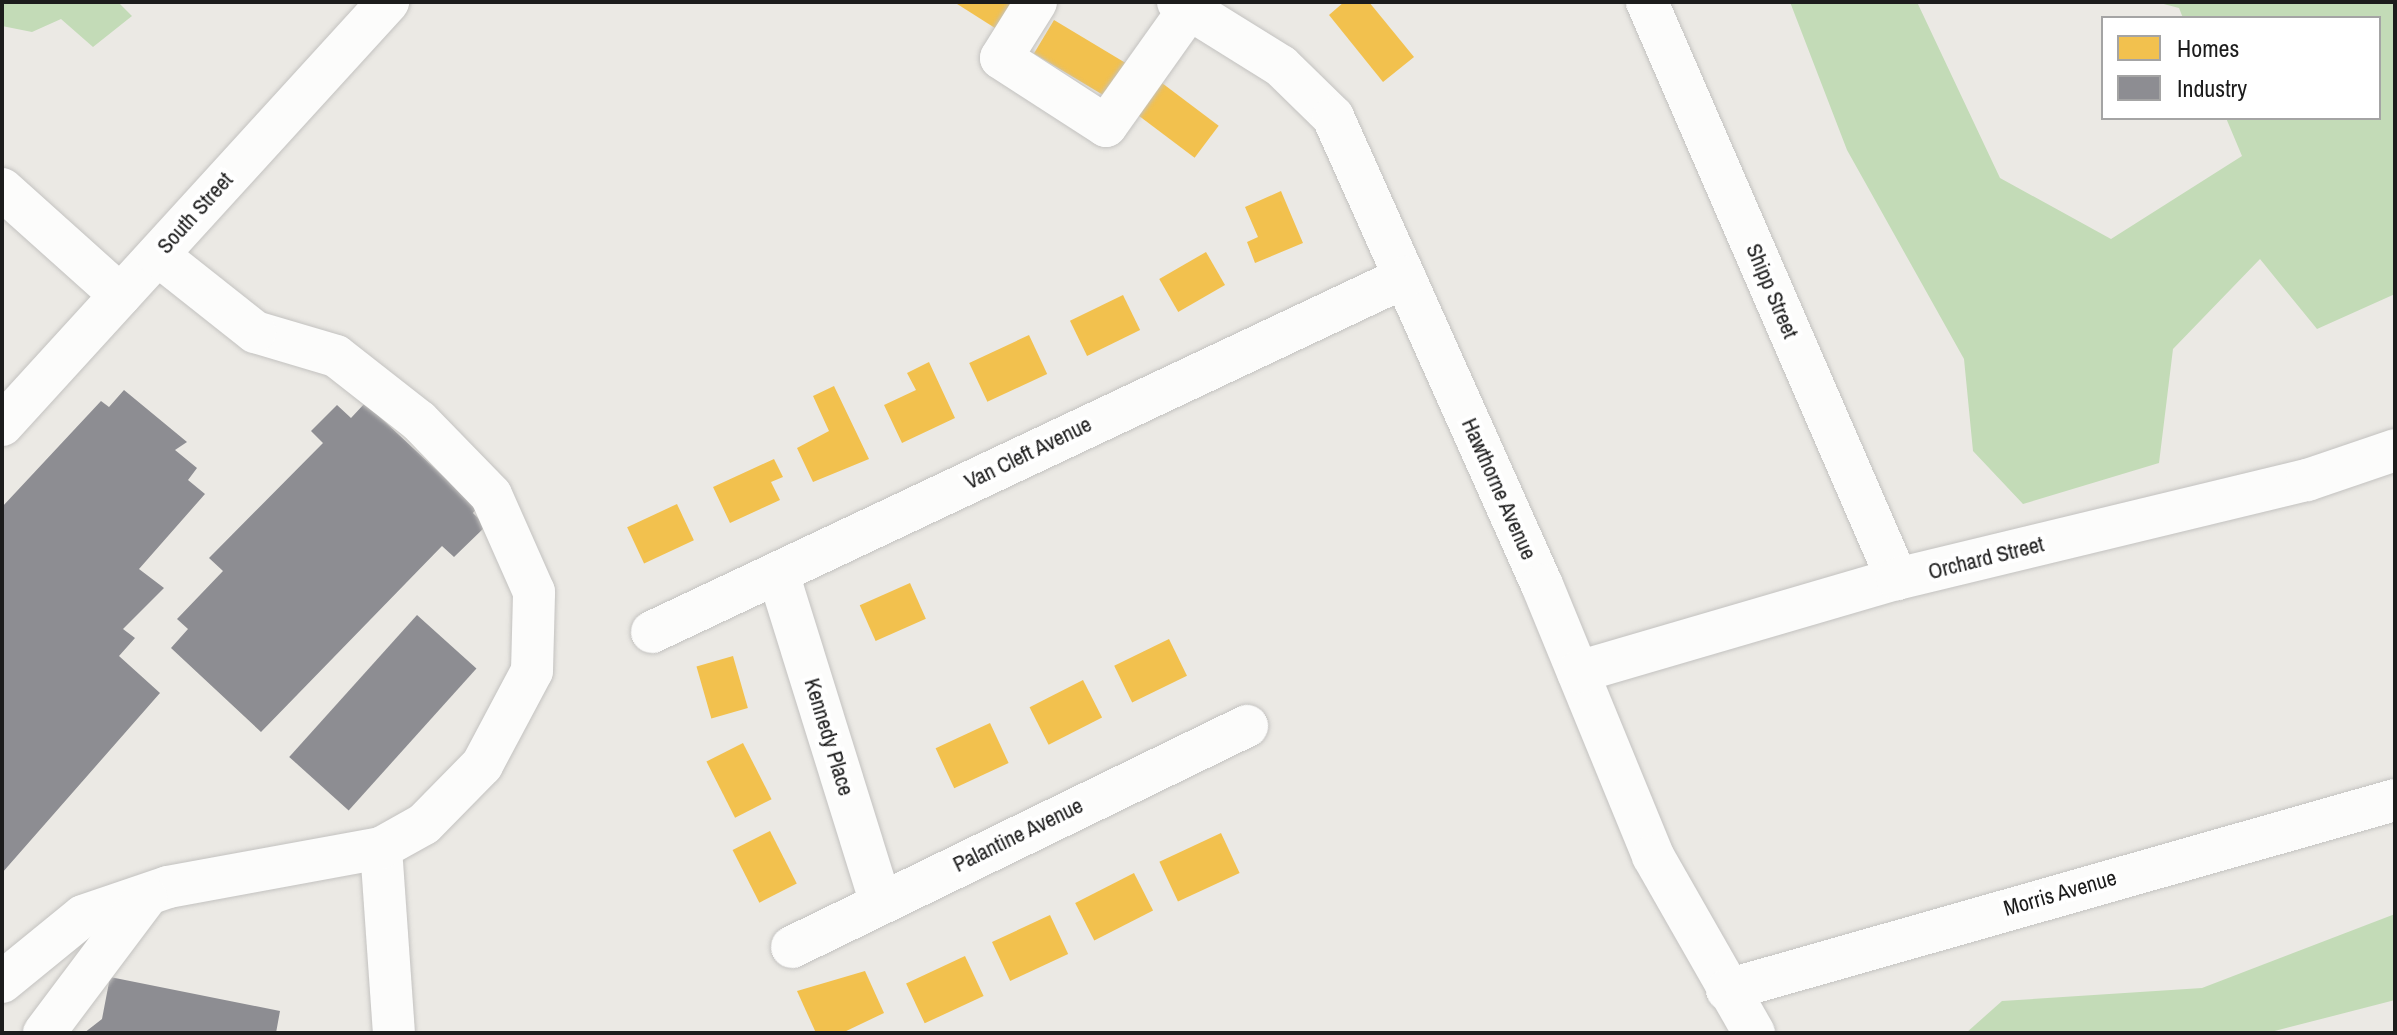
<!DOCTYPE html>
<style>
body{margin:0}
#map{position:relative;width:2397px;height:1035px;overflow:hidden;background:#ebe9e4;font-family:"Archivo Narrow",sans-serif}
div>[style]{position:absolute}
.forest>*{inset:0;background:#c3dbb7}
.homes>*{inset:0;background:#f2c14e;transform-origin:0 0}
.industry>*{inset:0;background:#8d8d92;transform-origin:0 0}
.roads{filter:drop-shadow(0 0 2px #c3c2c0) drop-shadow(0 0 2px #c3c2c0)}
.minor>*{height:42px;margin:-21px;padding:0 21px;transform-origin:21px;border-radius:21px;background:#fcfcfb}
span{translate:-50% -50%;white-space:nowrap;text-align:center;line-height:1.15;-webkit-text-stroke:8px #fff;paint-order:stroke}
.street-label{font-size:22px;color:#1c1c1c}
.frame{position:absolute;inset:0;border:4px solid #1c1c1c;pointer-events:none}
.legend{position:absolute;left:2101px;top:16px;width:280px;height:104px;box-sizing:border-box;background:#fff;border:2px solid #a4a4a4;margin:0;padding:10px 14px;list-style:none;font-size:24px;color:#1c1c1c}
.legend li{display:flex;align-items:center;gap:16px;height:40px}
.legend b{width:40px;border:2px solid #a4a4a4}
</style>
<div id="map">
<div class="forest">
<div style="clip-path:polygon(2px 2px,118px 2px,132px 16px,93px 47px,61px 19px,32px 32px,2px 26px)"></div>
<div style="clip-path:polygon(1790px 2px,1917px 2px,2000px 178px,2111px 239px,2242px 156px,2226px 118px,2379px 118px,2379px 18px,2183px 18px,2179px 8px,2156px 2px,2395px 2px,2395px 294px,2317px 329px,2260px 259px,2173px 349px,2159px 463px,2023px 504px,1973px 451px,1964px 359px,1847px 150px)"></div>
<div style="clip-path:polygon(2395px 914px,2395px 1000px,2267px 1033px,1966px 1033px,2002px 1001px,2202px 988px)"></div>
</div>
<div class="homes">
<div style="clip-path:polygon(954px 2px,1027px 2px,1006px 35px)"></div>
<div style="clip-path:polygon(1344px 2px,1369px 2px,1414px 57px,1383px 82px,1329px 15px)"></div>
<div style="left:1054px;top:20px;width:86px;height:39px;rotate:31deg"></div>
<div style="left:1150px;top:74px;width:86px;height:40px;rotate:37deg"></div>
<div style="clip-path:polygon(1281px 191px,1303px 243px,1255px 263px,1247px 242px,1258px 237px,1245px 207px)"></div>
<div style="left:1206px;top:252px;width:38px;height:54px;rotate:60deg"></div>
<div style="left:1123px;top:295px;width:39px;height:59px;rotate:64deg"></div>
<div style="left:1029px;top:335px;width:43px;height:66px;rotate:65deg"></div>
<div style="clip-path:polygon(929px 362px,955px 418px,902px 443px,884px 405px,916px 390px,907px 373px)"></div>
<div style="clip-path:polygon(834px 386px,869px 459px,813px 482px,797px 448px,829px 431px,813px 396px)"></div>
<div style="clip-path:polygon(774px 459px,783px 477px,771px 482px,780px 500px,730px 523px,713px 487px)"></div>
<div style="left:677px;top:504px;width:40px;height:55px;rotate:65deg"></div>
<div style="left:910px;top:583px;width:39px;height:55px;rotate:66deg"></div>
<div style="left:1169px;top:639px;width:41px;height:61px;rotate:64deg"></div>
<div style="left:733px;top:656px;width:54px;height:38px;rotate:74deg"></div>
<div style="left:1083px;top:680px;width:42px;height:60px;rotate:63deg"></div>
<div style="left:990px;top:723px;width:44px;height:60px;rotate:65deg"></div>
<div style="left:743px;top:743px;width:63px;height:41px;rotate:63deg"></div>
<div style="left:770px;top:831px;width:59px;height:42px;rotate:63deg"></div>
<div style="left:1221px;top:833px;width:44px;height:68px;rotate:65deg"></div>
<div style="left:1134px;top:873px;width:42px;height:66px;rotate:63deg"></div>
<div style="left:1050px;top:915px;width:43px;height:64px;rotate:65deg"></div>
<div style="left:965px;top:956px;width:44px;height:65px;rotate:65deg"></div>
<div style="clip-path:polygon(865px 971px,884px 1013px,842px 1033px,816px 1033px,797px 991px)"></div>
</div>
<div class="industry">
<div style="clip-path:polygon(124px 390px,187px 442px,175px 450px,197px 468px,188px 480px,205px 494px,139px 569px,164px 588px,123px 629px,135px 638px,119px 656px,160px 693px,2px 873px,2px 507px,101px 401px,109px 407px)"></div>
<div style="clip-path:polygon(365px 403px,477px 508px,473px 513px,486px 526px,454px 557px,442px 546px,261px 732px,171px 648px,188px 629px,177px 619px,223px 571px,209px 558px,323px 443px,311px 431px,337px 405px,351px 418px)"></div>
<div style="left:417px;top:615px;width:80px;height:191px;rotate:42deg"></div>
<div style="clip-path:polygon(110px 977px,280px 1011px,276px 1033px,84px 1033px,102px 1019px)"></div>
</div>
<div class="roads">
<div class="minor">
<div style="left:1036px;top:2px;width:66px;rotate:122deg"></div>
<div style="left:1001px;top:58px;width:125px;rotate:32.9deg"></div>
<div style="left:1106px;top:126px;width:143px;rotate:-54.6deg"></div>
<div style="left:1178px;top:2px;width:121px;rotate:31.9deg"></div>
<div style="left:1281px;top:66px;width:73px;rotate:44.4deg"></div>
<div style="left:1333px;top:117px;width:513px;rotate:65.94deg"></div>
<div style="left:1542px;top:585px;width:293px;rotate:67.7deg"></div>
<div style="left:1653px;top:856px;width:204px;rotate:60.3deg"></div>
<div style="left:1647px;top:2px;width:629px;rotate:66.57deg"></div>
<div style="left:2px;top:189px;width:159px;rotate:41.9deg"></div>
<div style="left:2px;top:425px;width:573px;rotate:-47.62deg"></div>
<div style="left:778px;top:573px;width:343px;rotate:72.7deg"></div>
<div style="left:652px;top:632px;width:832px;rotate:-25.24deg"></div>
<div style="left:1578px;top:672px;width:332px;rotate:-16.3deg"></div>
<div style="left:1897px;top:579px;width:422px;rotate:-13.6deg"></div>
<div style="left:2307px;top:480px;width:93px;rotate:-18.8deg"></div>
<div style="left:381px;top:848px;width:185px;rotate:86deg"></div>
<div style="left:792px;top:947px;width:506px;rotate:-25.91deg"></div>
<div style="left:2px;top:982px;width:104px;rotate:-39.2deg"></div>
<div style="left:83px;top:916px;width:90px;rotate:-18.8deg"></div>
<div style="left:168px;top:887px;width:217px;rotate:-10.4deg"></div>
<div style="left:381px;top:848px;width:49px;rotate:-29.2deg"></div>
<div style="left:424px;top:824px;width:83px;rotate:-45.5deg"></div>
<div style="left:482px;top:765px;width:106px;rotate:-62deg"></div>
<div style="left:532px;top:671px;width:79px;rotate:-88.5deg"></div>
<div style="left:534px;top:592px;width:106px;rotate:-113.9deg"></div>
<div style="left:491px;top:495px;width:103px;rotate:-134.2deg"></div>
<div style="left:419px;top:421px;width:105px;rotate:-141.9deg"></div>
<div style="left:336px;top:356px;width:84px;rotate:-163.5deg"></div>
<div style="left:255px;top:332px;width:124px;rotate:-141.6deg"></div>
<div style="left:1727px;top:990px;width:694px;rotate:-15.88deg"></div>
<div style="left:44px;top:1033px;width:170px;rotate:-53.1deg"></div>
</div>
</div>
<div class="street-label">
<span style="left:195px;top:213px;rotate:-48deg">South Street</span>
<span style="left:1772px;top:291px;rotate:67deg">Shipp Street</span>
<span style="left:1028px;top:453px;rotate:-26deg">Van Cleft Avenue</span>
<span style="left:1499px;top:489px;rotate:66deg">Hawthorne Avenue</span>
<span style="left:1986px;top:558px;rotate:-14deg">Orchard Street</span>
<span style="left:829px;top:737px;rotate:73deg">Kennedy Place</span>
<span style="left:1018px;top:835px;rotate:-26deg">Palantine Avenue</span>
<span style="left:2060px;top:893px;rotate:-16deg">Morris Avenue</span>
</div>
<div class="frame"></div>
<ul class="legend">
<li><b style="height:22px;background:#f2c14e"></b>Homes</li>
<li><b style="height:22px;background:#8d8d92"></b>Industry</li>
</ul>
</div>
